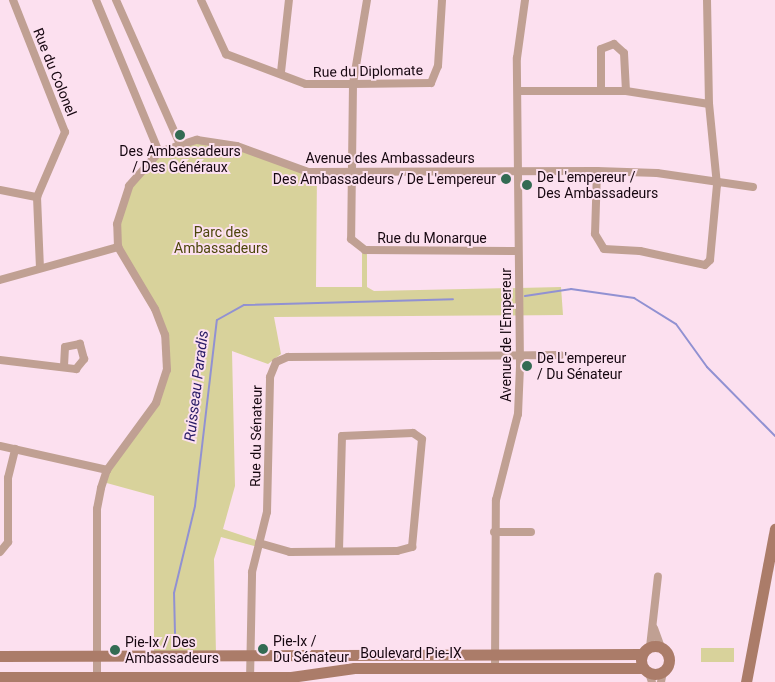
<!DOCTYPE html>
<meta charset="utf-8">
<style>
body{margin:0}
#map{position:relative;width:775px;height:682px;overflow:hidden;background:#fce0ef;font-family:Roboto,sans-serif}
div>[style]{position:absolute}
.green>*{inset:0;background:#d8d29b;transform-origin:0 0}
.stream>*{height:2px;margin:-1px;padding:0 1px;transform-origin:1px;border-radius:1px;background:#9191d2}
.street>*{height:8px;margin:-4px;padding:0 4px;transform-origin:4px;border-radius:4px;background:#c0a093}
.secondary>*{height:11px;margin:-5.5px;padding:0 5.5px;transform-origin:5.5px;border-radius:5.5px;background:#ab7c69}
.secondary>.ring{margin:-5.5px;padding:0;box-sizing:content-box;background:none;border:11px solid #ab7c69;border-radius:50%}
.dots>*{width:14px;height:14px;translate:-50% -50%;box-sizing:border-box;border:2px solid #fce0ef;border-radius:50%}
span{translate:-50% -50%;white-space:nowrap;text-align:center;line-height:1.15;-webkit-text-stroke:4px #fce0ef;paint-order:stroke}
.street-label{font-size:14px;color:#160710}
.poi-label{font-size:14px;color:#160710}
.left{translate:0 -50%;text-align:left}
.right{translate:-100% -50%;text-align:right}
.park-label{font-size:14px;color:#4c460b}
.water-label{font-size:15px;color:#271a66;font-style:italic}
</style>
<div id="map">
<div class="green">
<div style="clip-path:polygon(217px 141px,317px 171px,316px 287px,362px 287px,362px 253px,367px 253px,367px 287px,374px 291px,561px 287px,563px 315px,274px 317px,281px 354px,268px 364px,232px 351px,235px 486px,223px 529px,259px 541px,258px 547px,221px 537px,214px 559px,216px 654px,154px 657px,154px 496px,103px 482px,166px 380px,165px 334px,121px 256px,117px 224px,129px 186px,159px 152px,179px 142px)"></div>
<div style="left:734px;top:648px;width:14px;height:33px;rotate:90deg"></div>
</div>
<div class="stream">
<div style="left:525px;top:296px;width:47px;rotate:-8.7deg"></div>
<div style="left:571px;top:289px;width:64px;rotate:8.1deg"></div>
<div style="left:634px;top:298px;width:49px;rotate:31.8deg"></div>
<div style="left:676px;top:324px;width:53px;rotate:54.2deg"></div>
<div style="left:707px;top:367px;width:97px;rotate:45.4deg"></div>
<div style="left:175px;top:633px;width:40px;rotate:-91.4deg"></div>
<div style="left:174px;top:593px;width:89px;rotate:-76.4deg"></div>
<div style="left:195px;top:506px;width:187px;rotate:-83.3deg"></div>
<div style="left:217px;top:320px;width:31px;rotate:-29deg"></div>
<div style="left:244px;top:305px;width:209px;rotate:-1.6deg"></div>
</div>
<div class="street">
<div style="left:13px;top:0;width:142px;rotate:68.5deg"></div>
<div style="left:65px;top:132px;width:71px;rotate:113.3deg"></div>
<div style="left:37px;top:197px;width:71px;rotate:87.6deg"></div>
<div style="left:96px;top:0;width:165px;rotate:67.5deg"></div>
<div style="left:116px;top:0;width:155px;rotate:66.1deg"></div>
<div style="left:201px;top:0;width:60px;rotate:65.2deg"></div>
<div style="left:226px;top:54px;width:85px;rotate:20.6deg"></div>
<div style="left:306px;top:84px;width:47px"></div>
<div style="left:353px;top:84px;width:78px;rotate:-0.7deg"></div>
<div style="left:431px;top:83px;width:18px;rotate:-68deg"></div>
<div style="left:438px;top:66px;width:66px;rotate:-86.5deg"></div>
<div style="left:367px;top:0;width:85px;rotate:99.5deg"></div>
<div style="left:353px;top:84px;width:155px;rotate:90.7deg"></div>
<div style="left:351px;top:239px;width:18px;rotate:38deg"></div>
<div style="left:365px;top:250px;width:153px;rotate:0.4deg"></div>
<div style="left:281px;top:72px;width:72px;rotate:-83.7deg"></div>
<div style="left:601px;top:90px;width:41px;rotate:-90deg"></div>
<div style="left:601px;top:49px;width:14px;rotate:-21deg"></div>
<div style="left:614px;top:44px;width:13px;rotate:42deg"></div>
<div style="left:624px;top:53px;width:38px;rotate:87deg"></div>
<div style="left:519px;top:91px;width:107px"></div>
<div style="left:626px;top:91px;width:84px;rotate:8.9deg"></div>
<div style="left:597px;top:171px;width:63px;rotate:91.8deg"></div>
<div style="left:595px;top:234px;width:17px;rotate:59deg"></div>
<div style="left:604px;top:249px;width:36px;rotate:3deg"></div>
<div style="left:640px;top:251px;width:66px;rotate:12.2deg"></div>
<div style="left:705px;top:265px;width:7px;rotate:-45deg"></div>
<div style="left:710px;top:260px;width:75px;rotate:-84.7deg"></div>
<div style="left:717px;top:185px;width:81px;rotate:-95.6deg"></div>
<div style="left:709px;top:104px;width:104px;rotate:-91.1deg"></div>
<div style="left:0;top:190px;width:38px;rotate:11deg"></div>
<div style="left:0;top:280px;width:123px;rotate:-15.6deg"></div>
<div style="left:0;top:360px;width:77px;rotate:6.8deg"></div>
<div style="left:76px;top:369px;width:13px;rotate:-51deg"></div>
<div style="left:84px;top:359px;width:16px;rotate:-105deg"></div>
<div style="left:80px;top:344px;width:15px;rotate:169deg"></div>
<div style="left:65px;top:347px;width:20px;rotate:93deg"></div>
<div style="left:0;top:446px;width:110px;rotate:12.6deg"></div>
<div style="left:494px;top:532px;width:37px"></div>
<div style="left:259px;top:543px;width:32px;rotate:16deg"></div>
<div style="left:290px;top:552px;width:107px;rotate:-0.5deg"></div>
<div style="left:397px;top:551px;width:16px;rotate:-15deg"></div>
<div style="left:412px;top:547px;width:108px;rotate:-84.7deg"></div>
<div style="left:422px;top:439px;width:11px;rotate:-146deg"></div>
<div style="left:413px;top:433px;width:71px;rotate:177.6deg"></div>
<div style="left:342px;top:436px;width:115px;rotate:91.5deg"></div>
<div style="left:0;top:552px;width:13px;rotate:-51deg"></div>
<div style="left:8px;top:542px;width:64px;rotate:-90deg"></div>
<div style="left:8px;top:478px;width:30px;rotate:-76deg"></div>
<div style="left:654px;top:628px;width:20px;rotate:70deg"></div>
<div style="left:650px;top:647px;width:71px;rotate:-83.6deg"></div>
<div style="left:495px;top:668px;width:168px;rotate:-89.7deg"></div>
<div style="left:496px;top:500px;width:89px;rotate:-75.7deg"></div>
<div style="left:518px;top:414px;width:48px;rotate:-87.6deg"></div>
<div style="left:520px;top:366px;width:308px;rotate:-90.6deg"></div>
<div style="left:517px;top:58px;width:59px;rotate:-82.1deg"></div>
<div style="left:649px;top:673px;width:9px;rotate:72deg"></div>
<div style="left:97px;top:680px;width:171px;rotate:-90deg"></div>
<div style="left:97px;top:509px;width:21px;rotate:-79deg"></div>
<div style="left:101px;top:488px;width:19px;rotate:-72deg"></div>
<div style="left:107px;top:470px;width:83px;rotate:-53.8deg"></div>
<div style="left:156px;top:403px;width:35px;rotate:-72deg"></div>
<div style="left:167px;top:370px;width:35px;rotate:-93deg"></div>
<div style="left:165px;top:335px;width:28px;rotate:-111deg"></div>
<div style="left:155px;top:309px;width:72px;rotate:-120.8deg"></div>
<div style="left:118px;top:247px;width:23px;rotate:-92deg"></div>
<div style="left:117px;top:224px;width:40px;rotate:-72deg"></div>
<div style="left:129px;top:186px;width:45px;rotate:-48.6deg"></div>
<div style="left:159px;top:152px;width:40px;rotate:-18deg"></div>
<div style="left:197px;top:140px;width:40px;rotate:8.5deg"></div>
<div style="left:237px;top:146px;width:76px;rotate:20.1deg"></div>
<div style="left:308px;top:172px;width:289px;rotate:-0.2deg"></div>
<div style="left:597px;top:171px;width:60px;rotate:1.9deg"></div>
<div style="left:657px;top:173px;width:97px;rotate:8.3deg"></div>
<div style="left:250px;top:681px;width:109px;rotate:-88.9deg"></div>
<div style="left:252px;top:572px;width:62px;rotate:-76deg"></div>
<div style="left:267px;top:512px;width:135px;rotate:-88.7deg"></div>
<div style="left:270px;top:377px;width:16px;rotate:-68deg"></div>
<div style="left:276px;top:362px;width:13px;rotate:-23deg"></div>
<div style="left:288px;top:357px;width:272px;rotate:-0.4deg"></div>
<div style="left:661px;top:682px;width:10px;rotate:-79deg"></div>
</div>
<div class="secondary">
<div class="ring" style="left:641px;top:646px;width:17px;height:17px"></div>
<div style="left:0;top:656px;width:642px;rotate:-0.18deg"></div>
<div style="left:0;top:677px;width:291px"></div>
<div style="left:291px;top:677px;width:64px;rotate:-8.1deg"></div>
<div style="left:354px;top:668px;width:289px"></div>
<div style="left:746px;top:682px;width:156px;rotate:-79.3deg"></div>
</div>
<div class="dots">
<div style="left:180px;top:135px;background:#336b53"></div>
<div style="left:506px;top:179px;background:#336b53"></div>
<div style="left:527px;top:185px;background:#336b53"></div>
<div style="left:527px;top:366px;background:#336b53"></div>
<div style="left:263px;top:649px;background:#336b53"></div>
<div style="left:115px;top:650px;background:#336b53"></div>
</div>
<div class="street-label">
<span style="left:368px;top:71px;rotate:-1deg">Rue du Diplomate</span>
<span style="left:55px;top:72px;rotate:68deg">Rue du Colonel</span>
<span style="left:390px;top:158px">Avenue des Ambassadeurs</span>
<span style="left:432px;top:238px">Rue du Monarque</span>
<span style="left:506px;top:335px;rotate:-90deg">Avenue de l'Empereur</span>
<span style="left:256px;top:436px;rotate:-89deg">Rue du Sénateur</span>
<span style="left:411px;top:653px">Boulevard Pie-IX</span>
</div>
<div class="poi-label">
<span style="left:180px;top:159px">Des Ambassadeurs<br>/ Des Généraux</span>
<span class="left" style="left:537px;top:185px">De L'empereur /<br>Des Ambassadeurs</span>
<span class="right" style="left:496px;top:179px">Des Ambassadeurs / De L'empereur</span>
<span class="left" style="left:537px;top:366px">De L'empereur<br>/ Du Sénateur</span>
<span class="left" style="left:273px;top:649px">Pie-Ix /<br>Du Sénateur</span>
<span class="left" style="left:125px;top:650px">Pie-Ix / Des<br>Ambassadeurs</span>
</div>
<div class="park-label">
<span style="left:221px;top:240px">Parc des<br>Ambassadeurs</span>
</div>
<div class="water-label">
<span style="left:197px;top:386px;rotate:-83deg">Ruisseau Paradis</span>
</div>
</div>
